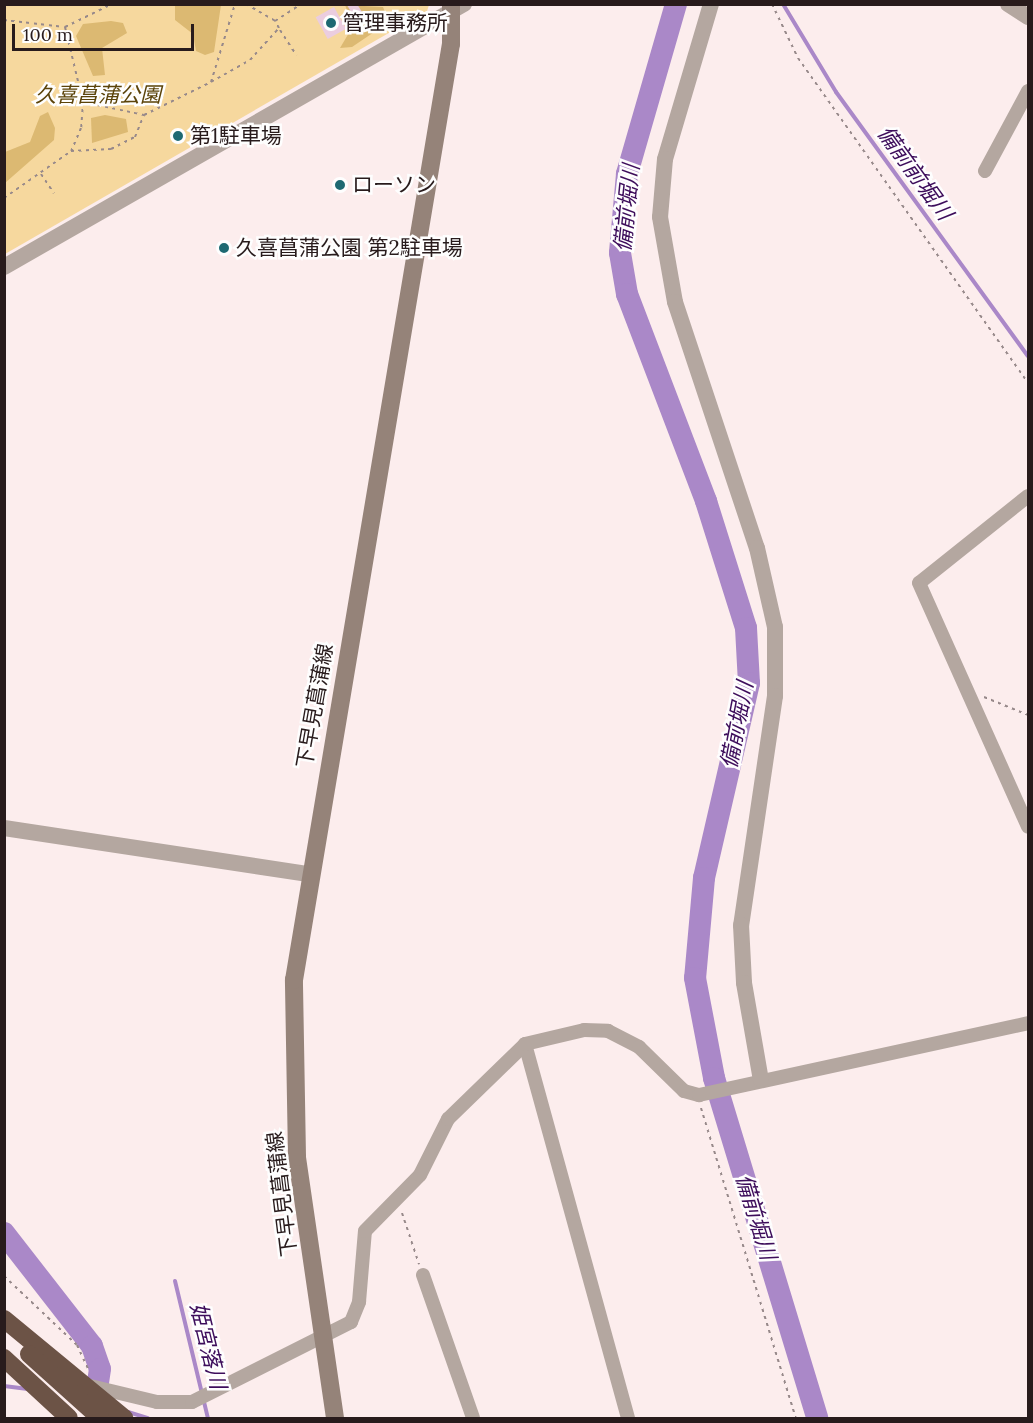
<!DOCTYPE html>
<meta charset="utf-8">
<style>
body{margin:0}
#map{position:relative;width:1033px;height:1423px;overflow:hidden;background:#fceded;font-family:Lora,"Noto Sans JP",serif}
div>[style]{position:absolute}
.green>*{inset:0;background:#f6d89e}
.forest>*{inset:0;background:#dcb972}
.stream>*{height:4px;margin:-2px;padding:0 2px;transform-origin:2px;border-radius:2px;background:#aa88c8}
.river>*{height:22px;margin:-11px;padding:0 11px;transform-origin:11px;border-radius:11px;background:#aa88c8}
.building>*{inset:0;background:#ebcddf;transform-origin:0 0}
.path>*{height:2px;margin-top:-1px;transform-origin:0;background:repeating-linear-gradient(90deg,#97898a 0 3px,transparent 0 7.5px)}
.minor>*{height:14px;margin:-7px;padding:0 7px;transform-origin:7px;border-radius:7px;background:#b4a7a0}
.tertiary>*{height:16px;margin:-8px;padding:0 8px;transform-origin:8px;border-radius:8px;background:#b4a7a0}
.secondary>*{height:18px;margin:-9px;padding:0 9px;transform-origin:9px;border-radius:9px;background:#958379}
.motorway>*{height:18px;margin:-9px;padding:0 9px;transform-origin:9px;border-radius:9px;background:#6c5346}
.dots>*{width:16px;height:16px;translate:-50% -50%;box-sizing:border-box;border:3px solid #fefefe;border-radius:50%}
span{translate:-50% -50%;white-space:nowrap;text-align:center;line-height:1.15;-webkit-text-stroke:5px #fefefe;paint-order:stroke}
.poi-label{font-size:21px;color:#281b1c}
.left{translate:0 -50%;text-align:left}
.park-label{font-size:21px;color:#5b4309;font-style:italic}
.street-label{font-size:21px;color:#281b1c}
.water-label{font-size:22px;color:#3d0d5b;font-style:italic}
.frame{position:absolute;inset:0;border:6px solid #281b1c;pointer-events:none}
.scale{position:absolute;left:12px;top:24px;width:182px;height:27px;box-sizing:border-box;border:3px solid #281b1c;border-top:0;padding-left:8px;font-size:18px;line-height:21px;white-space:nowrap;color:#281b1c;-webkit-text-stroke:4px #fefefe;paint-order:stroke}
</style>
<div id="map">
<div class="green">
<div style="clip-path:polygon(5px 5px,429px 5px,427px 11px,5px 254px)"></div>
</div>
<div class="forest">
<div style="clip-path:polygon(175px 5px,221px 5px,214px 52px,205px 55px,196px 51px,193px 34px,175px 20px)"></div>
<div style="clip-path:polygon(345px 5px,383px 7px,389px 22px,352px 47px,340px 48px,353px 26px)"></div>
<div style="clip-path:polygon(111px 21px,123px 23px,127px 33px,102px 48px,105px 75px,93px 76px,76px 36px,83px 24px)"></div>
<div style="clip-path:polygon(48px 112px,55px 128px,54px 140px,5px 183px,5px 152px,30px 142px,40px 116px)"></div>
<div style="clip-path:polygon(105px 115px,126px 119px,128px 132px,92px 143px,91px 118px)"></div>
</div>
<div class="stream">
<div style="left:783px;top:4px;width:103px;rotate:58.9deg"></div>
<div style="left:836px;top:92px;width:326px;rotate:54deg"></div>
<div style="left:175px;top:1281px;width:141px;rotate:76.5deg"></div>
<div style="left:4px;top:1386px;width:24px;rotate:7deg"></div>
<div style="left:128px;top:1412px;width:21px;rotate:17deg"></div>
</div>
<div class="river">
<div style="left:676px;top:4px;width:177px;rotate:106.1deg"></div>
<div style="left:627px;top:174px;width:79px;rotate:95.1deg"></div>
<div style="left:620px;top:253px;width:42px;rotate:80.3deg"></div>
<div style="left:627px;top:294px;width:222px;rotate:69.1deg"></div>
<div style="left:706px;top:501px;width:133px;rotate:72.5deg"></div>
<div style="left:746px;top:628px;width:55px;rotate:86.9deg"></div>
<div style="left:749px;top:683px;width:200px;rotate:103deg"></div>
<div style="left:704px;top:878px;width:100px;rotate:95.1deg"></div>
<div style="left:695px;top:978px;width:102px;rotate:79.2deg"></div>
<div style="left:714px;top:1078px;width:355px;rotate:73.1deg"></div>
<div style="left:4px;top:1233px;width:143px;rotate:52.1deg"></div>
<div style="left:92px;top:1346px;width:24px;rotate:71deg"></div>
<div style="left:100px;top:1369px;width:40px;rotate:98.5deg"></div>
</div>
<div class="building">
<div style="clip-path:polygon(357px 4px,362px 12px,354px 17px,347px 5px)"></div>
<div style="left:334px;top:7px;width:25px;height:21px;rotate:61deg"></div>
</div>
<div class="path">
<div style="left:246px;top:4px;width:34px;rotate:30deg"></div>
<div style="left:275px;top:21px;width:31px;rotate:-33deg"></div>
<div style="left:772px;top:4px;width:60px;rotate:64.3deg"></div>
<div style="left:798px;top:58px;width:398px;rotate:54.7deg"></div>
<div style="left:4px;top:20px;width:61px;rotate:6.5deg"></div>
<div style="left:65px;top:27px;width:52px;rotate:-26.1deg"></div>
<div style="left:65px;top:27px;width:77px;rotate:76.5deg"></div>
<div style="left:83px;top:102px;width:26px;rotate:94deg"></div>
<div style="left:81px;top:128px;width:25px;rotate:113deg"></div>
<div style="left:280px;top:30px;width:30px;rotate:57deg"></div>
<div style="left:211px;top:82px;width:45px;rotate:-29.4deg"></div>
<div style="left:250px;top:60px;width:43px;rotate:-47.8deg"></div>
<div style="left:279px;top:28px;width:8px;rotate:-120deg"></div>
<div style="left:83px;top:102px;width:62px;rotate:12deg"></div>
<div style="left:41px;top:174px;width:23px;rotate:56deg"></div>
<div style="left:4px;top:198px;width:82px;rotate:-35deg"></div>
<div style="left:71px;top:151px;width:40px;rotate:-2.9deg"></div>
<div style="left:111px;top:149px;width:27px;rotate:-27deg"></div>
<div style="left:135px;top:137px;width:24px;rotate:-68deg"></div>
<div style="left:144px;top:115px;width:75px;rotate:-26.2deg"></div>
<div style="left:211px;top:82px;width:82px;rotate:-72.9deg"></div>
<div style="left:984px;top:697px;width:48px;rotate:22.2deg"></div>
<div style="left:701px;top:1108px;width:324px;rotate:73deg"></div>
<div style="left:402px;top:1213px;width:54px;rotate:71.6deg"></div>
<div style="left:4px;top:1276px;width:100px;rotate:43.4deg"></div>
<div style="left:77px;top:1345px;width:26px;rotate:65deg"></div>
</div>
<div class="minor">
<div style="left:985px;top:171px;width:91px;rotate:-61.7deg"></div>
<div style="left:1028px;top:496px;width:139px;rotate:141.4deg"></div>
<div style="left:919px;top:583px;width:267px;rotate:65.9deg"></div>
<div style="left:525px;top:1044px;width:388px;rotate:74.6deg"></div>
<div style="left:423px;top:1275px;width:151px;rotate:70.7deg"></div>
<div style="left:86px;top:1385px;width:73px;rotate:13.5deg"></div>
<div style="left:157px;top:1402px;width:35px"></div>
<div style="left:192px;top:1402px;width:178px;rotate:-26.7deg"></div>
<div style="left:351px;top:1322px;width:22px;rotate:-68deg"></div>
<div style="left:359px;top:1302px;width:71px;rotate:-85.2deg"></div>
<div style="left:365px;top:1231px;width:78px;rotate:-45.5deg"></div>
<div style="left:420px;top:1175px;width:63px;rotate:-63.4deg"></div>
<div style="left:448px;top:1119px;width:107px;rotate:-44.2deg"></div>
<div style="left:525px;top:1044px;width:61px;rotate:-13.3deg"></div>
<div style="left:584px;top:1030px;width:24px;rotate:2deg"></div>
<div style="left:608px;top:1031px;width:35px;rotate:27deg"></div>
<div style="left:639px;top:1047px;width:63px;rotate:44.4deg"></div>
<div style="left:684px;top:1091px;width:16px;rotate:15deg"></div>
<div style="left:699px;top:1095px;width:337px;rotate:-12.3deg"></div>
</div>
<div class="tertiary">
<div style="left:711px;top:4px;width:162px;rotate:106.5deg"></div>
<div style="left:665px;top:159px;width:58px;rotate:94.9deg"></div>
<div style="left:660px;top:217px;width:86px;rotate:80deg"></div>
<div style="left:675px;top:302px;width:259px;rotate:71.6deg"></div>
<div style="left:757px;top:548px;width:81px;rotate:77.2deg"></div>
<div style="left:775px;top:627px;width:69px;rotate:90deg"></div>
<div style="left:775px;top:696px;width:232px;rotate:98.4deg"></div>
<div style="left:741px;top:925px;width:58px;rotate:87deg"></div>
<div style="left:744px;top:983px;width:98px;rotate:80.1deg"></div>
<div style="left:1008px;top:4px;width:24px;rotate:33deg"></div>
<div style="left:4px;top:267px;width:530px;rotate:-29.76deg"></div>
<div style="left:4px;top:828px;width:308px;rotate:8.6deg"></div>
</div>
<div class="secondary">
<div style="left:335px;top:1418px;width:264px;rotate:-98.3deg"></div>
<div style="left:297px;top:1157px;width:177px;rotate:-91deg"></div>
<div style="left:294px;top:980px;width:949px;rotate:-80.48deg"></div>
<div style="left:451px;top:44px;width:40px;rotate:-90deg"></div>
</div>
<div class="motorway">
<div style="left:4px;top:1319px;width:156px;rotate:39.5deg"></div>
<div style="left:29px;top:1354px;width:96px;rotate:42deg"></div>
<div style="left:4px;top:1358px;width:88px;rotate:42.7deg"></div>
</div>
<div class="dots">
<div style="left:331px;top:23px;background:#1e6972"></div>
<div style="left:178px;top:136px;background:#1e6972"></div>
<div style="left:340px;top:185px;background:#1e6972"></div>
<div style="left:224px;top:248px;background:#1e6972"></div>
</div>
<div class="poi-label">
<span class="left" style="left:343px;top:23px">管理事務所</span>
<span class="left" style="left:190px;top:136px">第1駐車場</span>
<span class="left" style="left:352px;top:185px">ローソン</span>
<span class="left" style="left:236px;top:248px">久喜菖蒲公園 第2駐車場</span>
</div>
<div class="park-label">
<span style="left:98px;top:95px">久喜菖蒲公園</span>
</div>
<div class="street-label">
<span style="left:315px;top:706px;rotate:-80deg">下早見菖蒲線</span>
<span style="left:282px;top:1194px;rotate:-97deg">下早見菖蒲線</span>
</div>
<div class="water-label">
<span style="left:915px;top:173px;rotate:54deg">備前前堀川</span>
<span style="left:627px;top:208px;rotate:-84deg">備前堀川</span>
<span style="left:737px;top:725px;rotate:-79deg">備前堀川</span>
<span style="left:756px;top:1217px;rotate:73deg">備前堀川</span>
<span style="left:208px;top:1346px;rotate:76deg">姫宮落川</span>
</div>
<div class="frame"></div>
<div class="scale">100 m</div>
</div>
